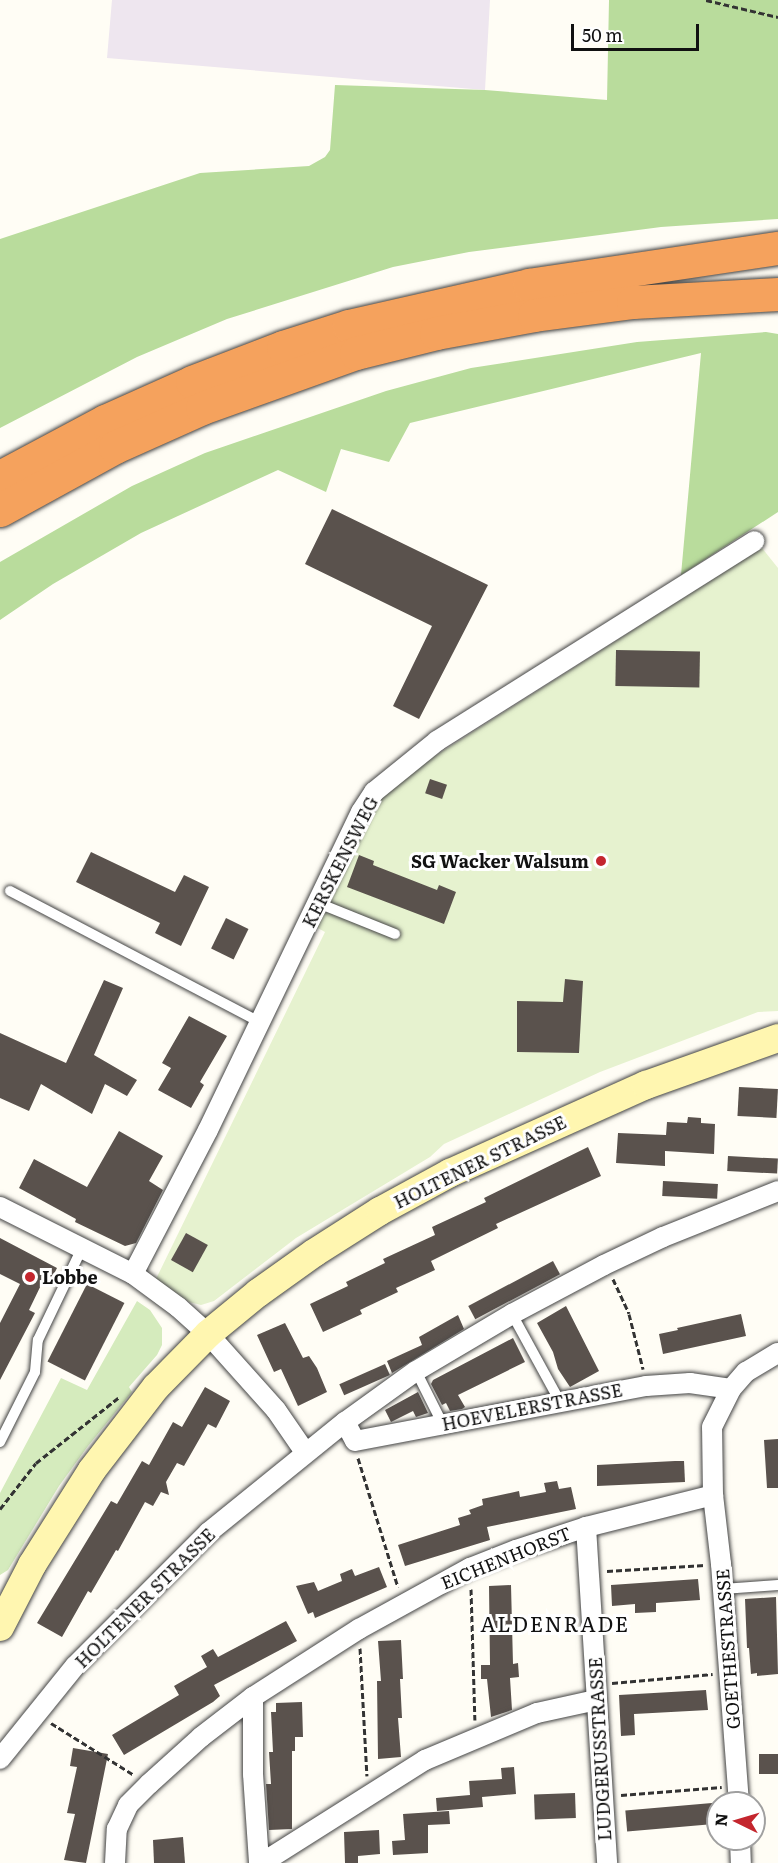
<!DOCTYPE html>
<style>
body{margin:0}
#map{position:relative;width:778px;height:1863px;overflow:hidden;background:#fffdf5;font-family:Literata,serif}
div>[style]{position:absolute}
.industrial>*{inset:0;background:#eee6ef}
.green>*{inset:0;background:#d5ebbd}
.forest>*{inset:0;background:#b9dc9c}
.pitch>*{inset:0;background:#e6f2cf}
.building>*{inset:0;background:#5a524d;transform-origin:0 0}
.path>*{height:3px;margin-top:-1.5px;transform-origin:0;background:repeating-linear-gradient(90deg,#333 0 6px,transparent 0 9px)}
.roads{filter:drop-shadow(0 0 2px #444) drop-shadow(0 0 2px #444)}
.lane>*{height:10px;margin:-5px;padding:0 5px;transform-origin:5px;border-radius:5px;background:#fff}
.street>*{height:20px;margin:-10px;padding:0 10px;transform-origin:10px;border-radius:10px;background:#fff}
.secondary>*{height:28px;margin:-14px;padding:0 14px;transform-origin:14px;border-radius:14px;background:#fff6b0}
.highway>*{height:33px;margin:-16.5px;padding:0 16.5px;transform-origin:16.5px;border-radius:16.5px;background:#f5a25d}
.dots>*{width:16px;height:16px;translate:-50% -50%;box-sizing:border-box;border:3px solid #fff;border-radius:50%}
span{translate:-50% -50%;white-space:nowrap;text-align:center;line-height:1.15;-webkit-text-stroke:6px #fff;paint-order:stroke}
.poi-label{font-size:18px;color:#111;font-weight:700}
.right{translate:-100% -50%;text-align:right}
.left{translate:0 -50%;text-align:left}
.street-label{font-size:18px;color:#111}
.quarter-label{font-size:21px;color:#111;letter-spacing:1.5px}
.north{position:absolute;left:706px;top:1791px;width:60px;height:60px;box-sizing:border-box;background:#fff;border:2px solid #a0a0a0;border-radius:50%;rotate:275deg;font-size:16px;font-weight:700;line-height:24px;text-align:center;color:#111}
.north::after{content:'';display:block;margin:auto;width:21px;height:27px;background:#c4262e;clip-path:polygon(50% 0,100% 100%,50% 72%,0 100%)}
.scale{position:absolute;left:571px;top:24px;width:128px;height:27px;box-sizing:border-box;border:3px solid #111;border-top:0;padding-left:8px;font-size:18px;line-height:21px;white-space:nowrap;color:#111;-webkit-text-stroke:4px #fff;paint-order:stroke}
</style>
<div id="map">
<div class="industrial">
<div style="clip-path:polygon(112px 0,490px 0,485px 90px,107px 58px)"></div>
</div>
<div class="green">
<div style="clip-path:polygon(137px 1301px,150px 1310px,162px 1328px,162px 1345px,157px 1355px,129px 1387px,132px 1392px,88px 1446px,59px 1486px,8px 1570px,0 1575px,0 1493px,61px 1378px,87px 1390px)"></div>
</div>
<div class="forest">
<div style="clip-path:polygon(609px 0,778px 0,778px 219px,661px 227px,469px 252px,393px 267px,227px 319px,137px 357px,0 428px,0 239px,200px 173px,309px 166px,325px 157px,330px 150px,335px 85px,485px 90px,607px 100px)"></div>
<div style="clip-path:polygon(766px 332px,778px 334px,778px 512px,681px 575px,701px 353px,410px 423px,389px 462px,341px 449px,326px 492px,278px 470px,141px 533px,53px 584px,0 620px,0 562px,132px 486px,205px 453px,386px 391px,471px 368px,637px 342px)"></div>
</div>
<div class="pitch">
<div style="clip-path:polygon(762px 548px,778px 568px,778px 1011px,758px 1012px,600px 1072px,444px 1144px,430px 1157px,296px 1238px,214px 1301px,201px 1305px,189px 1302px,156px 1279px,325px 932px,316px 927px,374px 807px,405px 775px)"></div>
</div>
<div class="building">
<div style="clip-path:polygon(332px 509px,488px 585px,419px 719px,393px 706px,432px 626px,305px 564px)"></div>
<div style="left:616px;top:650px;width:84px;height:36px;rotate:1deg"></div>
<div style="left:430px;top:779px;width:18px;height:15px;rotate:19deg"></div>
<div style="clip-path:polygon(91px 852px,175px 892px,184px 875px,209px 887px,181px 946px,155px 933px,160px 923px,76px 882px)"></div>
<div style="clip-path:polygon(359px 855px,374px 861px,373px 865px,437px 890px,439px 885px,456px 892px,444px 924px,347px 887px)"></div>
<div style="left:226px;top:918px;width:25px;height:34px;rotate:26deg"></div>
<div style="clip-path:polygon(565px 979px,583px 981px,579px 1053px,517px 1052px,517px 1001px,563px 1002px)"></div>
<div style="clip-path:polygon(104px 980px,123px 988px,94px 1055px,137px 1080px,127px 1096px,105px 1084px,92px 1114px,41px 1084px,29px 1111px,0 1098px,0 1033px,66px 1063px)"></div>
<div style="clip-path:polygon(189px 1016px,227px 1036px,200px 1082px,204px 1085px,191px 1108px,158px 1090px,171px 1068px,162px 1063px)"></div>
<div style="left:739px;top:1087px;width:39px;height:29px;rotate:3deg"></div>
<div style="clip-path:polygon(688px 1117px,701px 1118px,701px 1123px,715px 1124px,714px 1154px,665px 1151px,665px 1166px,616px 1163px,618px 1133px,666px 1135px,667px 1122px,687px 1123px)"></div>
<div style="clip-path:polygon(119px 1131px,163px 1156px,149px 1181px,163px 1190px,136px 1243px,125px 1246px,75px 1222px,76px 1219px,19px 1188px,34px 1159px,87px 1187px)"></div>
<div style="clip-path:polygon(588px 1147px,601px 1176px,496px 1224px,498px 1228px,431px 1261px,435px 1270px,396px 1288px,398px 1292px,360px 1310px,362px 1314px,323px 1332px,310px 1304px,348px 1286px,346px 1282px,385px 1263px,383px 1259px,435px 1235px,432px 1227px,486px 1202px,484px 1198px)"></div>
<div style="left:728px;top:1156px;width:50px;height:15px;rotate:3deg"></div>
<div style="left:663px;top:1181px;width:55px;height:15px;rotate:3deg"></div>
<div style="left:186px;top:1233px;width:25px;height:31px;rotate:29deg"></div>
<div style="clip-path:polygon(0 1238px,57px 1268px,49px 1284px,43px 1281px,29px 1310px,35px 1313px,0 1380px,0 1323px,20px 1284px,0 1274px)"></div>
<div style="left:553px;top:1261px;width:15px;height:96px;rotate:62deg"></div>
<div style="left:87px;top:1284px;width:42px;height:87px;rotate:27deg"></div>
<div style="clip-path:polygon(566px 1306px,599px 1371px,570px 1387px,558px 1369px,553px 1352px,537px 1323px)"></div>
<div style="clip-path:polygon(741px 1314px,746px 1336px,663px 1354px,659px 1334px,678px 1330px,677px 1328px)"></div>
<div style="clip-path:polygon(458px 1315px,464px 1329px,392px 1373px,387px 1361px,422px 1345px,419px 1337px)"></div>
<div style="clip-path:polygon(285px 1323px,303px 1358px,309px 1356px,317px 1368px,327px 1392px,298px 1406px,281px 1369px,274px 1372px,257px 1335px)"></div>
<div style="clip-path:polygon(513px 1338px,525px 1362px,458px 1395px,465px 1407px,462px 1409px,450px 1411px,446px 1403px,442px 1405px,431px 1384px,433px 1380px)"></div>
<div style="left:385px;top:1364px;width:12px;height:50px;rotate:66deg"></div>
<div style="clip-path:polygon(205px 1387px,230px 1401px,216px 1428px,208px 1424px,184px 1466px,177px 1463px,166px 1482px,169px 1495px,161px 1492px,153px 1506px,145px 1502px,118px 1551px,116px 1550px,91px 1593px,88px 1591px,62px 1637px,37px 1623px,111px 1501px,117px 1504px,142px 1461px,149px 1465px,173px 1422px,182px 1427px)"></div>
<div style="clip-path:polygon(418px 1392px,428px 1413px,416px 1417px,413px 1411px,391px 1422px,385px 1410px)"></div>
<div style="clip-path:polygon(778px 1439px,778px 1488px,767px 1488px,764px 1440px)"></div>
<div style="clip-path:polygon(675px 1461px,684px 1461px,685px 1482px,597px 1486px,597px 1465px)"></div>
<div style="clip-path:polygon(557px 1481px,559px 1489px,571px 1487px,576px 1509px,487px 1527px,490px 1540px,405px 1566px,398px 1545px,460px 1525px,458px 1518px,471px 1514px,469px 1510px,483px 1505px,482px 1499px,519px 1491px,520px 1497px,546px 1492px,544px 1483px)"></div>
<div style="clip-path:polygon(379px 1567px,387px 1587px,315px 1618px,313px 1612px,308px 1614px,296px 1586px,314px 1582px,318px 1591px,342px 1581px,340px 1574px,352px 1569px,355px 1576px)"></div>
<div style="clip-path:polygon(698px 1579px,700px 1600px,656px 1603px,656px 1612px,635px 1613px,635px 1604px,612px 1606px,611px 1585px)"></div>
<div style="clip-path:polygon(511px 1585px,513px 1664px,518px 1663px,519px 1677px,510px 1678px,512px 1710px,491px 1717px,487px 1679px,481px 1679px,481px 1665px,490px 1665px,489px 1586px)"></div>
<div style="clip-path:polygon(776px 1597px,778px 1674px,757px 1676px,757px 1673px,751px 1674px,749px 1648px,747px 1648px,745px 1599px)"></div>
<div style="clip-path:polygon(286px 1621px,297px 1641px,214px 1685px,220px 1696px,213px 1702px,124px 1755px,112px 1735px,179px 1695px,174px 1686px,207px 1667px,201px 1656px,213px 1649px,218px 1657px)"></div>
<div style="clip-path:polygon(401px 1640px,403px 1679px,400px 1679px,402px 1718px,398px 1718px,401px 1757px,378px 1759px,377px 1681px,381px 1681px,378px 1641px)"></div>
<div style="clip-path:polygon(706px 1690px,708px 1710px,634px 1714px,635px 1735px,621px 1736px,619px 1695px)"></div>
<div style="clip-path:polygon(302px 1702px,303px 1737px,295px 1737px,295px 1751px,292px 1751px,292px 1829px,269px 1830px,266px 1784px,271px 1784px,269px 1752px,273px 1752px,271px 1712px,276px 1712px,276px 1703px)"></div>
<div style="clip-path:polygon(73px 1748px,108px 1754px,86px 1863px,64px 1860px,75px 1814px,67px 1813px,77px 1767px,70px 1766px)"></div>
<div style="left:778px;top:1754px;width:20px;height:19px;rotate:90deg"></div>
<div style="clip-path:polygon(514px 1767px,516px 1794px,482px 1797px,483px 1807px,437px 1811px,436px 1798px,470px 1795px,469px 1781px,502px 1779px,501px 1768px)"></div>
<div style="left:575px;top:1793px;width:25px;height:41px;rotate:88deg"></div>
<div style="left:712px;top:1803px;width:21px;height:87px;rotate:85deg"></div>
<div style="clip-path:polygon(449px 1811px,450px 1824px,428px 1825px,428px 1853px,393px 1855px,392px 1841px,405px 1840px,403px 1814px)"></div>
<div style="clip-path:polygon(379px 1830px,380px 1854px,358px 1856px,358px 1863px,345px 1863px,344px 1832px)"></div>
<div style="clip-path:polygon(183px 1837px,185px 1863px,154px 1863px,153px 1840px)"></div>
</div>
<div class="path">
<div style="left:706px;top:0;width:74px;rotate:13.3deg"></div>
<div style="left:613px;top:1279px;width:38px;rotate:65deg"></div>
<div style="left:629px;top:1314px;width:57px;rotate:75.7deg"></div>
<div style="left:358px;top:1458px;width:135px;rotate:72.8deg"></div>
<div style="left:0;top:1509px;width:58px;rotate:-52deg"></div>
<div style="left:36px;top:1463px;width:105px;rotate:-38.4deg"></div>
<div style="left:607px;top:1571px;width:98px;rotate:-3.5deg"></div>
<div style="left:471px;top:1589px;width:131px;rotate:88.3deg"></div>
<div style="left:360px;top:1648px;width:128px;rotate:86.9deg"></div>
<div style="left:612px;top:1683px;width:101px;rotate:-5.1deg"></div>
<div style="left:51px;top:1723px;width:98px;rotate:32.1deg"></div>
<div style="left:621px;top:1795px;width:101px;rotate:-4.5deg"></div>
</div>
<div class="roads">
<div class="lane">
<div style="left:10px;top:891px;width:282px;rotate:27.7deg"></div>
<div style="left:318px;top:903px;width:83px;rotate:21.9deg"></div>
<div style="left:512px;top:1314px;width:98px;rotate:61.3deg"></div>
<div style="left:416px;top:1371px;width:58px;rotate:63.4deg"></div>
<div style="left:0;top:1442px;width:78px;rotate:-63.4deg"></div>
<div style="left:35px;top:1372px;width:32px;rotate:-85deg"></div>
<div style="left:38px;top:1340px;width:102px;rotate:-64.4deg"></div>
<div style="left:723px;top:1589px;width:55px;rotate:-4.2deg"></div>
</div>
<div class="street">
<div style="left:0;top:1207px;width:149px;rotate:26.7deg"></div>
<div style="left:133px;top:1274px;width:56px;rotate:36.3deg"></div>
<div style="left:178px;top:1307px;width:40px;rotate:42deg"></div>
<div style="left:208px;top:1334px;width:102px;rotate:48.2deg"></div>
<div style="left:276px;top:1410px;width:51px;rotate:55.4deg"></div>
<div style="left:133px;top:1274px;width:162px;rotate:-62.5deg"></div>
<div style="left:208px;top:1130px;width:353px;rotate:-64.3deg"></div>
<div style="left:361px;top:812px;width:24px;rotate:-57deg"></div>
<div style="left:374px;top:792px;width:81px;rotate:-39deg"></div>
<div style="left:437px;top:741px;width:375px;rotate:-32.2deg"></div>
<div style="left:345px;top:1422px;width:21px;rotate:62deg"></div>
<div style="left:355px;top:1441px;width:296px;rotate:-10.7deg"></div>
<div style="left:646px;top:1386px;width:44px;rotate:-3.9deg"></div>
<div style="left:690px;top:1383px;width:41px;rotate:8.3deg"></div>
<div style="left:586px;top:1527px;width:337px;rotate:86.4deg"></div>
<div style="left:253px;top:1697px;width:77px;rotate:90deg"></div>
<div style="left:253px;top:1774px;width:89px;rotate:86.1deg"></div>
<div style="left:0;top:1759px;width:119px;rotate:-51.1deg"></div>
<div style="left:75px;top:1666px;width:190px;rotate:-45deg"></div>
<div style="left:209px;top:1532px;width:175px;rotate:-39deg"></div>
<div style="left:345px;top:1422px;width:87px;rotate:-35.7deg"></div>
<div style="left:416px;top:1371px;width:112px;rotate:-30.7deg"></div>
<div style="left:512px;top:1314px;width:104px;rotate:-28deg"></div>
<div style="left:604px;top:1265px;width:65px;rotate:-25.4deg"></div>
<div style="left:663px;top:1237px;width:124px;rotate:-21.8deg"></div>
<div style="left:739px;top:1803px;width:240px;rotate:-94.3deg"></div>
<div style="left:721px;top:1564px;width:69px;rotate:-96.6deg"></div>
<div style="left:713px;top:1495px;width:68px;rotate:-90.8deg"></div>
<div style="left:712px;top:1427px;width:42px;rotate:-63.4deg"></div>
<div style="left:731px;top:1389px;width:23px;rotate:-49deg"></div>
<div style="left:746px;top:1372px;width:37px;rotate:-31deg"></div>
<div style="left:740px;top:1839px;width:24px;rotate:88deg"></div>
<div style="left:115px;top:1863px;width:34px;rotate:-87deg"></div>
<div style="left:117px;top:1829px;width:26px;rotate:-65deg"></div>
<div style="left:128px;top:1805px;width:30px;rotate:-45deg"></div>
<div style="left:149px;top:1784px;width:70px;rotate:-42.1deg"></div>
<div style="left:201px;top:1737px;width:66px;rotate:-37.6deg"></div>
<div style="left:253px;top:1697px;width:126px;rotate:-32.7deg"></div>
<div style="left:359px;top:1629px;width:127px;rotate:-28.8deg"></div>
<div style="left:470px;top:1568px;width:49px;rotate:-21.4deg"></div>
<div style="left:516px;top:1550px;width:74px;rotate:-18.2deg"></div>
<div style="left:586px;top:1527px;width:131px;rotate:-14.1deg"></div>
<div style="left:262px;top:1863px;width:193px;rotate:-32.3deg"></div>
<div style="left:425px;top:1760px;width:121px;rotate:-22.8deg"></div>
<div style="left:537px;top:1713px;width:60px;rotate:-12.4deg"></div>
</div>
<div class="secondary">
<div style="left:0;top:1627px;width:70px;rotate:-62.7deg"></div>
<div style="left:32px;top:1565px;width:112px;rotate:-57.7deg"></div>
<div style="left:92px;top:1470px;width:105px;rotate:-52.4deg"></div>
<div style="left:156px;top:1387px;width:74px;rotate:-45.5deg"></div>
<div style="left:208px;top:1334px;width:65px;rotate:-39.4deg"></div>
<div style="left:258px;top:1293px;width:69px;rotate:-35.5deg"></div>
<div style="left:314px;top:1253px;width:78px;rotate:-32.5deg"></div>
<div style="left:380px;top:1211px;width:80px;rotate:-28.5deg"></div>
<div style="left:450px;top:1173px;width:215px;rotate:-24.2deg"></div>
<div style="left:646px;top:1085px;width:140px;rotate:-19.6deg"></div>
</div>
<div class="highway">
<div style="left:0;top:477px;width:119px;rotate:-28.1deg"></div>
<div style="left:105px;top:421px;width:95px;rotate:-24.1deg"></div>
<div style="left:192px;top:382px;width:97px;rotate:-21deg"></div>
<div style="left:283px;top:347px;width:69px;rotate:-17.7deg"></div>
<div style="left:349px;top:326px;width:185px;rotate:-12.8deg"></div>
<div style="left:529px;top:285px;width:252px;rotate:-8.5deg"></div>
<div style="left:0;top:510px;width:131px;rotate:-28.7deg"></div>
<div style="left:115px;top:447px;width:95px;rotate:-24.1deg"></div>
<div style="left:202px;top:408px;width:164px;rotate:-19.7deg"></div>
<div style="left:356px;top:353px;width:82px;rotate:-14deg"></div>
<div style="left:436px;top:333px;width:100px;rotate:-10.4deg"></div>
<div style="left:534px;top:315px;width:100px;rotate:-7.5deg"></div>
<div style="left:633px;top:302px;width:145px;rotate:-3.2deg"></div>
</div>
</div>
<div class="dots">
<div style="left:601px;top:861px;background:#c4262e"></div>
<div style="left:30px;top:1277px;background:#c4262e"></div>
</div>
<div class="poi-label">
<span class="right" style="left:589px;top:861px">SG Wacker Walsum</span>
<span class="left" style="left:42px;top:1277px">Lobbe</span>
</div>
<div class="street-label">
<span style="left:340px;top:862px;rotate:-63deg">KERSKENSWEG</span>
<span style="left:480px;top:1162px;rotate:-26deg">HOLTENER STRASSE</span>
<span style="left:532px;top:1407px;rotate:-11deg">HOEVELERSTRASSE</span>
<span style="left:506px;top:1558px;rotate:-22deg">EICHENHORST</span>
<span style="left:145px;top:1598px;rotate:-45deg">HOLTENER STRASSE</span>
<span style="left:728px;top:1649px;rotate:-94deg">GOETHESTRASSE</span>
<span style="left:600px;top:1749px;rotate:-93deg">LUDGERUSSTRASSE</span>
</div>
<div class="quarter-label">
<span style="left:555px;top:1623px">ALDENRADE</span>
</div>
<div class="north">N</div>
<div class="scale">50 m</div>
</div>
